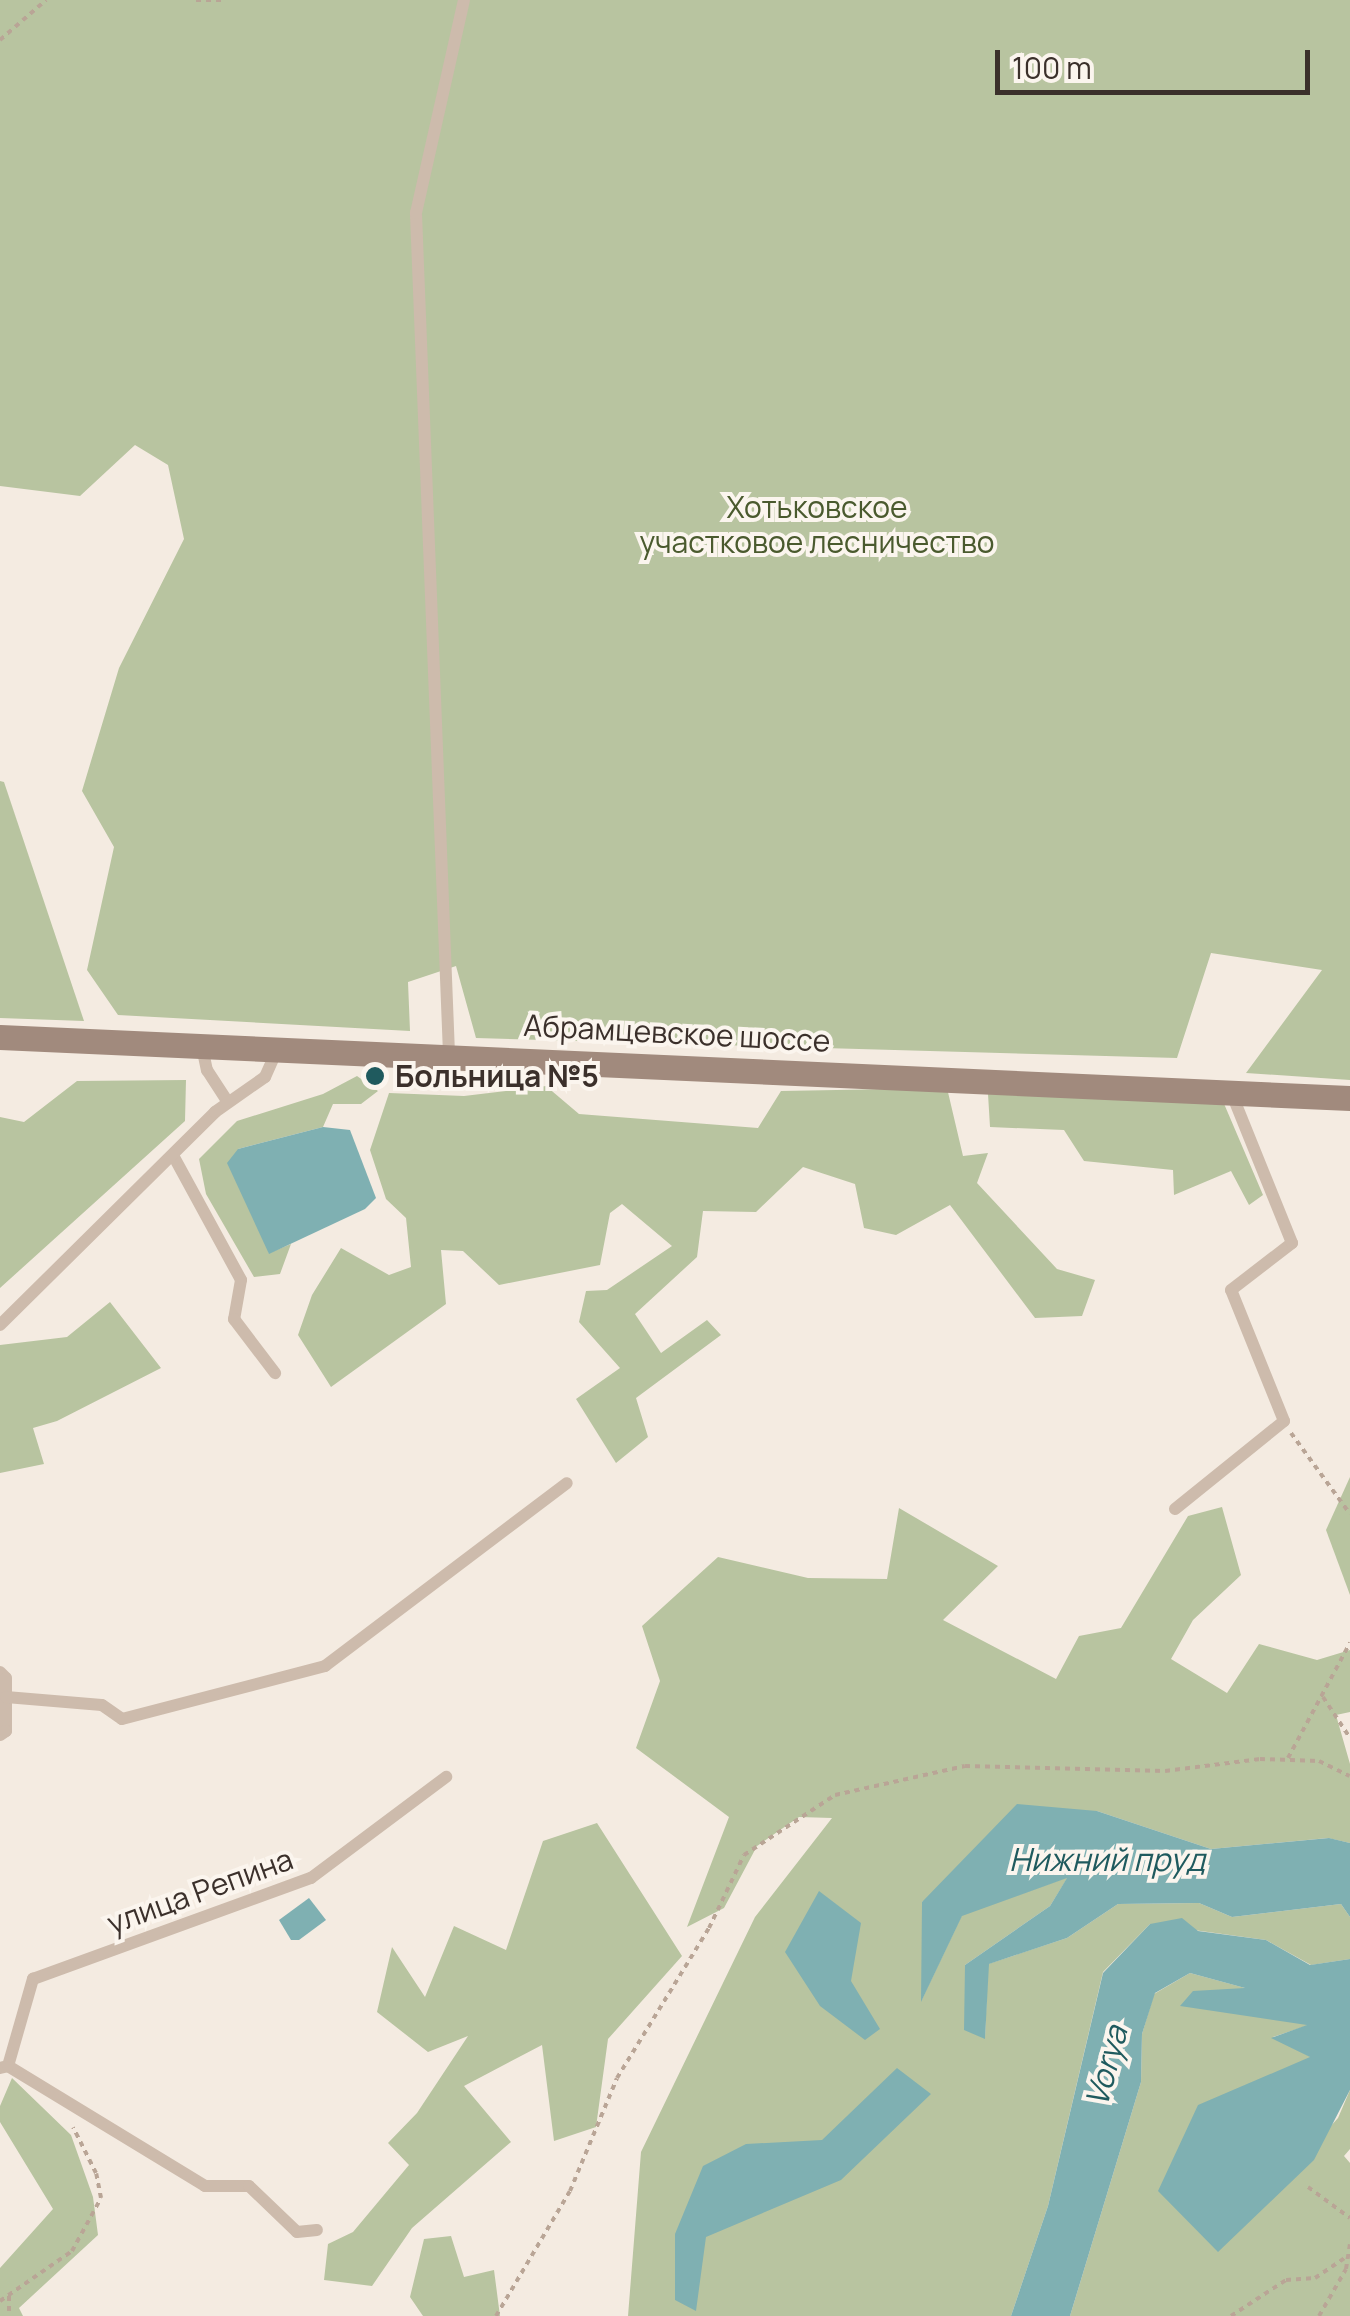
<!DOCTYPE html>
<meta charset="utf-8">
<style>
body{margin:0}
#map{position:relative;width:1350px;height:2316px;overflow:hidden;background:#f4ebe1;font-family:Manrope,sans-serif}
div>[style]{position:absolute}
.green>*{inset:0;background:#b8c4a0}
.water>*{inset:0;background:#7fb0b2}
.path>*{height:4px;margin-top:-2px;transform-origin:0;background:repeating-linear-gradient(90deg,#b9a596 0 5px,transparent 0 10px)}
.lane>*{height:12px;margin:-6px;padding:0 6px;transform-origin:6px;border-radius:6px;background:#cdbbac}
.secondary>*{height:25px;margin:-12.5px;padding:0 12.5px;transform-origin:12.5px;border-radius:12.5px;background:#a18a7d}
.dots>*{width:28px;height:28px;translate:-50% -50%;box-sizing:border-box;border:5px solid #fbf5ee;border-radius:50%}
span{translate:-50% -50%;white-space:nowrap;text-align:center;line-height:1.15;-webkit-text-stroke:8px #fbf5ee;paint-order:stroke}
.park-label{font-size:30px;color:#4a5a2e}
.street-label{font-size:30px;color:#3b302b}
.poi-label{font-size:30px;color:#3b302b;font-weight:700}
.left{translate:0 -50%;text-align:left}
.water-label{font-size:32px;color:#1f5a5e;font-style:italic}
.scale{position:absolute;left:995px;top:50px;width:315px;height:45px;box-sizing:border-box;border:5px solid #3b302b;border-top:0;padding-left:12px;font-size:30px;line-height:35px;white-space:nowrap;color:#3b302b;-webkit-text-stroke:8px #fbf5ee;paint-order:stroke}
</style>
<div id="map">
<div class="green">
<div style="clip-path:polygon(0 0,1350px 0,1350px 1080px,1246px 1073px,1322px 970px,1211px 953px,1177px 1058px,476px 1038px,456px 966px,408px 982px,410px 1031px,118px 1015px,87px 970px,114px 847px,82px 791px,119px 668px,184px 539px,168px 465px,135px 445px,80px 496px,0 486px)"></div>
<div style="clip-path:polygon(0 781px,4px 782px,84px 1021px,0 1018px)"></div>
<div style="clip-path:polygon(357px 1076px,378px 1091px,361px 1104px,333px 1104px,323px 1127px,238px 1149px,269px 1253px,291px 1244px,280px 1274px,254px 1277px,206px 1194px,199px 1159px,237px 1121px,323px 1094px)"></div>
<div style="clip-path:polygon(186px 1080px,185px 1121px,0 1288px,0 1117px,24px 1122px,77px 1081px)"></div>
<div style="clip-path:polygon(546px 1086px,579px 1114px,758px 1128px,781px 1091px,947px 1088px,963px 1156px,988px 1153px,977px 1183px,1057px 1269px,1095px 1280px,1082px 1316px,1035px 1318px,950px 1205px,896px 1235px,864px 1228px,855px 1184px,803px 1167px,756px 1212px,703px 1211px,697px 1257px,635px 1314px,661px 1353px,707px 1320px,721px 1335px,636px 1398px,648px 1437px,616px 1463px,576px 1399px,620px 1368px,579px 1322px,586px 1291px,607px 1290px,672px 1246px,622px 1204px,610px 1213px,600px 1265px,499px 1285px,463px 1251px,441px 1250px,446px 1304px,331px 1387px,298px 1335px,312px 1295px,341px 1248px,389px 1275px,411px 1267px,406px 1218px,386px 1199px,370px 1150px,389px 1093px,464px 1096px)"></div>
<div style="clip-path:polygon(988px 1094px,1222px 1099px,1263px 1195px,1249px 1205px,1231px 1171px,1174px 1195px,1173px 1170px,1084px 1161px,1064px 1130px,990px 1127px)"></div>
<div style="clip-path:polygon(110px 1302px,161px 1368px,57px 1421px,33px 1428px,44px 1464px,0 1473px,0 1345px,67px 1337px)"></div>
<div style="clip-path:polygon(1350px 1477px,1350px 1595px,1326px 1530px)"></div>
<div style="clip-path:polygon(1222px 1507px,1241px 1575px,1193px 1620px,1171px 1659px,1227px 1693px,1259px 1644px,1317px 1660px,1350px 1650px,1350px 1712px,1336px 1715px,1350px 1764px,1350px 1843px,1328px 1838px,1211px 1849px,1097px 1811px,922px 1902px,922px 1999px,962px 1915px,1068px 1877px,1050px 1906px,965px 1965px,985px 2038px,988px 1964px,1067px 1938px,1118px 1904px,1199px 1903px,1232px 1917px,1341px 1904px,1350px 1917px,1350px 1959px,1311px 1965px,1266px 1940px,1150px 1924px,1103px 1972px,1048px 2206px,1011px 2316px,628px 2316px,641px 2152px,755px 1917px,832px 1818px,799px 1817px,757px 1846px,724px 1908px,687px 1927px,729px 1817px,636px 1748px,660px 1681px,642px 1626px,718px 1557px,808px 1578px,887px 1579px,899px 1508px,998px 1566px,943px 1620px,1056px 1679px,1079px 1636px,1121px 1628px,1188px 1516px)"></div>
<div style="clip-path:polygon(597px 1823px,682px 1956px,608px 2039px,596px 2127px,554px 2141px,542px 2045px,464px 2086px,511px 2142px,412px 2228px,372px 2286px,324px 2280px,328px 2244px,353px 2232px,409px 2165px,388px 2143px,417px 2113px,468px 2036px,428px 2052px,377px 2012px,392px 1947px,425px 1997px,454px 1926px,506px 1950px,543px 1841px)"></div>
<div style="clip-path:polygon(1190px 1973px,1249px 1989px,1309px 2025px,1273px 2037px,1311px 2057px,1159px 2191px,1218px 2251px,1338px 2118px,1350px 2090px,1350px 2149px,1344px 2156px,1350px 2163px,1350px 2316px,1070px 2316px,1141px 2082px,1142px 2034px,1154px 1994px)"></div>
<div style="clip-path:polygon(12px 2078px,71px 2135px,93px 2197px,98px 2235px,19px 2308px,23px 2316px,0 2316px,0 2268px,53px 2209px,0 2122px,0 2106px)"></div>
<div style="clip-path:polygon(451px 2236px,464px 2277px,494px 2270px,500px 2316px,423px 2316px,410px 2297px,424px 2239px)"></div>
</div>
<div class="water">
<div style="clip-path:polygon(323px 1127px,350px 1130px,376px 1198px,365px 1209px,269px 1254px,227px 1163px,238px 1149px)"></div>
<div style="clip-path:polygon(1017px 1804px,1097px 1811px,1211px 1849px,1329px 1838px,1350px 1843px,1350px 1917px,1341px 1904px,1232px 1917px,1199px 1903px,1118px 1904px,1067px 1938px,989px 1964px,985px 2039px,964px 2030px,965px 1965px,1050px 1906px,1067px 1878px,962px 1916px,921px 2002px,922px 1902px)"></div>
<div style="clip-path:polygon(819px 1891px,861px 1923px,851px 1981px,880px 2029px,865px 2040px,820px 2006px,785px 1952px)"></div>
<div style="clip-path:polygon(309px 1898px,326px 1920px,299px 1940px,291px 1940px,279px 1920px)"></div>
<div style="clip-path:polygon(1182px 1918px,1198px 1931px,1266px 1940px,1310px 1965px,1350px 1959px,1350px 2090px,1314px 2160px,1218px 2252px,1158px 2191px,1198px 2105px,1310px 2057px,1271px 2038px,1307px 2025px,1180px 2006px,1193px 1991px,1245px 1988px,1190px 1973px,1155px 1993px,1142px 2034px,1141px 2082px,1070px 2316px,1011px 2316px,1048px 2206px,1103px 1973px,1150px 1924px)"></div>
<div style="clip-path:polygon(897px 2068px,931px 2094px,841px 2180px,706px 2237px,696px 2311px,675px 2300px,675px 2234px,703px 2166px,746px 2144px,822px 2140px)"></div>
</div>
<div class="path">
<div style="left:196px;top:0;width:26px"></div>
<div style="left:0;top:40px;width:61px;rotate:-41deg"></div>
<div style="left:1291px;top:1433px;width:100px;rotate:53.9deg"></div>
<div style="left:1323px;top:1697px;width:49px;rotate:56.6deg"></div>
<div style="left:1288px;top:1758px;width:131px;rotate:-61.7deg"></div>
<div style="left:1308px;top:2187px;width:52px;rotate:36.4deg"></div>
<div style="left:9px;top:2296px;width:20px;rotate:90deg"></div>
<div style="left:0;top:2301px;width:88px;rotate:-34.8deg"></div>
<div style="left:72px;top:2251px;width:60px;rotate:-61.3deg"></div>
<div style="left:101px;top:2198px;width:25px;rotate:-101deg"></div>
<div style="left:96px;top:2173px;width:51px;rotate:-116.6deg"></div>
<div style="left:496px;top:2316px;width:145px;rotate:-59.4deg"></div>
<div style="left:570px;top:2191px;width:122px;rotate:-67.4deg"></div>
<div style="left:617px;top:2078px;width:176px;rotate:-58.5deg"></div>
<div style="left:709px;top:1928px;width:81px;rotate:-64.4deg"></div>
<div style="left:744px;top:1855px;width:109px;rotate:-33.4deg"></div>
<div style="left:835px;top:1795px;width:133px;rotate:-12.6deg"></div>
<div style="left:965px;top:1766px;width:200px;rotate:1.4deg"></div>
<div style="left:1165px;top:1771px;width:96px;rotate:-7.2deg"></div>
<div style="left:1260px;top:1759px;width:59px;rotate:1.9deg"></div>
<div style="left:1319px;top:1761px;width:34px;rotate:26deg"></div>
<div style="left:1231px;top:2316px;width:66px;rotate:-33.2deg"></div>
<div style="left:1286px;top:2280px;width:29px;rotate:-4deg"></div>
<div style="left:1315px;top:2278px;width:36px;rotate:-34deg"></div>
<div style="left:1319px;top:2316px;width:54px;rotate:-60.1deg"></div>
<div style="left:1346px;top:2269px;width:25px;rotate:-81deg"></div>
</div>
<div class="lane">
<div style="left:202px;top:1047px;width:24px;rotate:78deg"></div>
<div style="left:207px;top:1070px;width:38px;rotate:57deg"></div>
<div style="left:449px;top:1054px;width:842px;rotate:-92.25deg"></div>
<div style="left:416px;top:213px;width:218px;rotate:-77.3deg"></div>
<div style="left:174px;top:1157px;width:140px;rotate:61.4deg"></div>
<div style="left:241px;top:1280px;width:40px;rotate:100deg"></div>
<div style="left:234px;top:1319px;width:68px;rotate:52.8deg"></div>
<div style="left:0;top:1325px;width:303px;rotate:-44.7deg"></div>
<div style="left:215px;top:1112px;width:61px;rotate:-35deg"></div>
<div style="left:265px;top:1077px;width:30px;rotate:-66deg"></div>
<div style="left:1175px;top:1509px;width:140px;rotate:-38.9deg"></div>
<div style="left:1284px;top:1421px;width:141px;rotate:-112deg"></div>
<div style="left:1231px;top:1290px;width:77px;rotate:-37.6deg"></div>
<div style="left:1292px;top:1243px;width:163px;rotate:-112deg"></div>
<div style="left:0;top:1672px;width:8px;rotate:45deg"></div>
<div style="left:6px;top:1678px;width:53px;rotate:90deg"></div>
<div style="left:6px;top:1731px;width:7px;rotate:146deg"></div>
<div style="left:6px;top:1697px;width:96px;rotate:4.8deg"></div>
<div style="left:102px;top:1705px;width:24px;rotate:35deg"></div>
<div style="left:122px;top:1719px;width:210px;rotate:-14.6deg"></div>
<div style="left:325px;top:1666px;width:303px;rotate:-37.1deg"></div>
<div style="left:8px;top:2066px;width:231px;rotate:31.3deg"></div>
<div style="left:205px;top:2186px;width:44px"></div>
<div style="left:249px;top:2186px;width:66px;rotate:43.8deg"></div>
<div style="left:297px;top:2232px;width:20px;rotate:-6deg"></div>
<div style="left:0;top:2068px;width:8px;rotate:-14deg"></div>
<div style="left:8px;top:2066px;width:91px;rotate:-74deg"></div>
<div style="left:33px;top:1979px;width:296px;rotate:-20deg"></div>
<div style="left:311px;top:1878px;width:169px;rotate:-36.8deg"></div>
</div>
<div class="secondary">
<div style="left:0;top:1037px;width:1351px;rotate:2.59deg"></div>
</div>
<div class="dots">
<div style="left:375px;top:1076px;background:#1f5a5e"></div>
</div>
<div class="park-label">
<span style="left:817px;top:524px">Хотьковское<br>участковое лесничество</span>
</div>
<div class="street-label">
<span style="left:677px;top:1033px;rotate:3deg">Абрамцевское шоссе</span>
<span style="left:200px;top:1891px;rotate:-20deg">улица Репина</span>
</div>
<div class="poi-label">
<span class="left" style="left:395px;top:1076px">Больница №5</span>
</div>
<div class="water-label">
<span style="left:1107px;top:1859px">Нижний пруд</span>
<span style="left:1106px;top:2066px;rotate:-75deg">Vorya</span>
</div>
<div class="scale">100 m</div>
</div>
